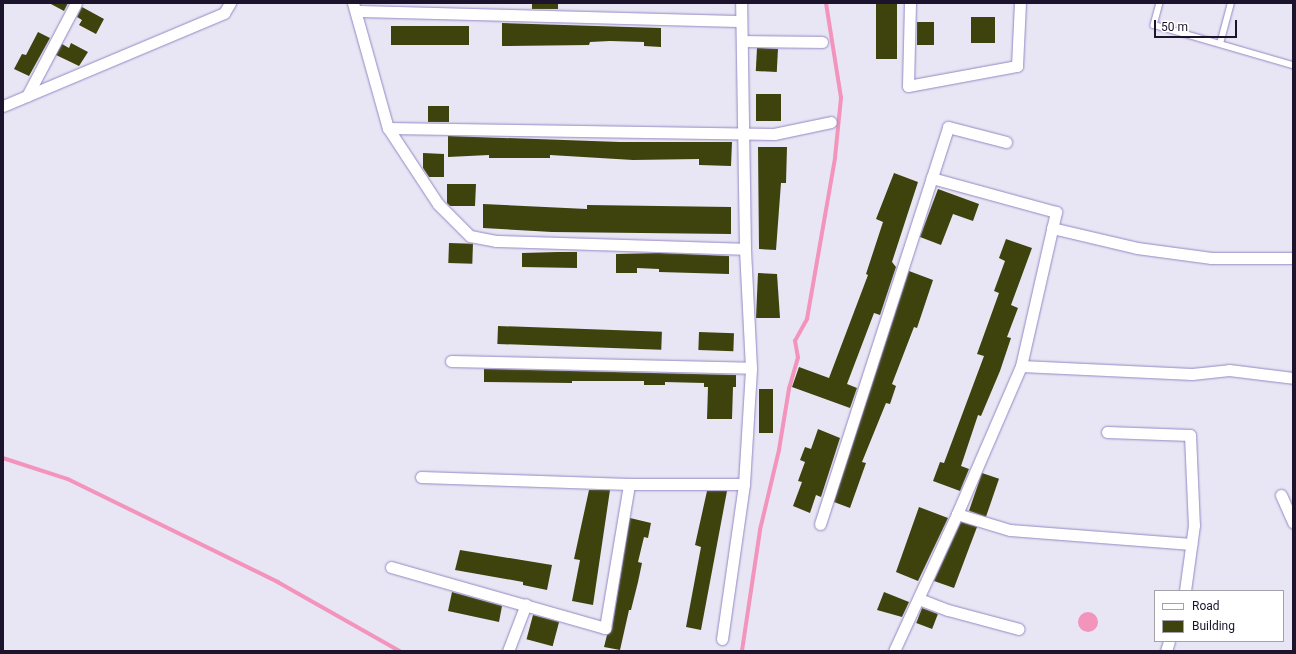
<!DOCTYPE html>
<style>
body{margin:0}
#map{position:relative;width:1296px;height:654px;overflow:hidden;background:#e8e6f4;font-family:Roboto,sans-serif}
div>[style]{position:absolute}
.water>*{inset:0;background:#f294bb}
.round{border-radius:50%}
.stream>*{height:3.5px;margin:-1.75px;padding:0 1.75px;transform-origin:1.75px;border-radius:1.75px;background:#f294bb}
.building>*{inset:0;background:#3e430e;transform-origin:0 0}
.roads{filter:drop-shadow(0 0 1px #9587c5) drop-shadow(0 0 1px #9587c5)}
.service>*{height:5.5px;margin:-2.75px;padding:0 2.75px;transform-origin:2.75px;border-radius:2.75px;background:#fff}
.minor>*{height:11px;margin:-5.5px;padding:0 5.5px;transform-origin:5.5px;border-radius:5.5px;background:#fff}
span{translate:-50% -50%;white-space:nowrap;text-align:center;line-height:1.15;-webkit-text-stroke:4px #fff;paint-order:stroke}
.frame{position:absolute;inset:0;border:4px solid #1b142c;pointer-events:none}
.legend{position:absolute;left:1154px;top:590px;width:130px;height:52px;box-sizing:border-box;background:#fff;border:1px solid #a4a1ab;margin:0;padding:5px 7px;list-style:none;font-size:12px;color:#1b142c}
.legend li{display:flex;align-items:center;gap:8px;height:20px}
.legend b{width:20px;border:1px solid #a4a1ab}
.scale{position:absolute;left:1154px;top:20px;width:83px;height:18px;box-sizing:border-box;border:2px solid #1b142c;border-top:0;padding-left:5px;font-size:12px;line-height:14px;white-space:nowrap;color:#1b142c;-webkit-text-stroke:3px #fff;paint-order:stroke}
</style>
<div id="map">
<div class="water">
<div class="round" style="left:1078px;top:612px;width:20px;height:20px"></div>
</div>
<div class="stream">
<div style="left:3px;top:458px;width:68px;rotate:17.9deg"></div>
<div style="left:68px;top:479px;width:234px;rotate:26.1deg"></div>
<div style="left:278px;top:582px;width:140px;rotate:29.5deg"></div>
<div style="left:742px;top:651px;width:122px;rotate:-81.5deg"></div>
<div style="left:760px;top:530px;width:82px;rotate:-76.6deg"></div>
<div style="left:779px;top:450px;width:62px;rotate:-80.7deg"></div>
<div style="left:789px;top:389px;width:32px;rotate:-74deg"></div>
<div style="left:798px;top:358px;width:17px;rotate:-100deg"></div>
<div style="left:795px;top:341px;width:25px;rotate:-61deg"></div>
<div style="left:807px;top:319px;width:163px;rotate:-80.1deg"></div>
<div style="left:835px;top:158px;width:60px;rotate:-84.3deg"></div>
<div style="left:841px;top:98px;width:96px;rotate:-99deg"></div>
</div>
<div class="building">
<div style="clip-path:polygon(49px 3px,68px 3px,64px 11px)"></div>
<div style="left:532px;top:3px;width:26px;height:6px"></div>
<div style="left:876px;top:3px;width:21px;height:56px"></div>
<div style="clip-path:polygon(82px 7px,104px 19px,96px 34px,79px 25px,82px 20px,77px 17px)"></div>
<div style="left:971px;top:17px;width:24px;height:26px"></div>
<div style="left:917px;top:22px;width:17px;height:23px"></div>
<div style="clip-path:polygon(502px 23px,661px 28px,661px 47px,644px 46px,644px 42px,610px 41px,590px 42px,589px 45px,502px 46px)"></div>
<div style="left:391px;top:26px;width:78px;height:19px"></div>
<div style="clip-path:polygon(38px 32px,50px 38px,29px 76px,14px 69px,22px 54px,26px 55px)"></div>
<div style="clip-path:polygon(71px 43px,88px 52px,79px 66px,56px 55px,62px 44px,69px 48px)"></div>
<div style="left:757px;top:48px;width:21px;height:23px;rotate:3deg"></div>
<div style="left:756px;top:94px;width:25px;height:27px"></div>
<div style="left:428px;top:106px;width:21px;height:16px"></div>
<div style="clip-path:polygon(448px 136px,620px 142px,732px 142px,731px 166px,699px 165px,699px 159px,633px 160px,550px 155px,550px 158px,489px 158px,489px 155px,448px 157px)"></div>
<div style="clip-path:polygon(758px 147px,787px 147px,786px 183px,781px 183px,776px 250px,759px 249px)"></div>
<div style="clip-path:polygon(423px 153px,444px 154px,444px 177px,429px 177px,423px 168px)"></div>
<div style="clip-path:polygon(894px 173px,918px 182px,892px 262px,896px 267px,880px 315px,874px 313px,847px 384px,857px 388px,850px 408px,792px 387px,799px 367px,829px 378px,868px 275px,866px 274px,883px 222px,876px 219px)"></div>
<div style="clip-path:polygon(447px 184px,476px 184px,475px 206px,450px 206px,447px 203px)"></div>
<div style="clip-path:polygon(938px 189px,979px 204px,973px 221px,953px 214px,941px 245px,920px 237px)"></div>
<div style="clip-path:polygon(483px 204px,587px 209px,587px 205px,731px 207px,731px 234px,552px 232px,483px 228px)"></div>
<div style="clip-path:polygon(1006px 239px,1032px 248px,1011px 305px,1018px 308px,1007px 337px,1011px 338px,1000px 371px,981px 416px,978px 415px,961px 466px,969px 469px,960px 491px,933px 481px,940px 462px,944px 463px,984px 356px,977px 354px,999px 293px,994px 291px,1005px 261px,999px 258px)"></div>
<div style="left:449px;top:243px;width:24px;height:20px;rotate:2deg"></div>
<div style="clip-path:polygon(558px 252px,577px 252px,577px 268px,522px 267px,522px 253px)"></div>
<div style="clip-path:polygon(659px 253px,729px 256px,729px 274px,659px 272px,659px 269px,637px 268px,637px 273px,616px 273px,616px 254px)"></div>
<div style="clip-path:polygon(909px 271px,933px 280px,917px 328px,914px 327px,892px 384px,896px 386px,890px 404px,886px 403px,862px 462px,866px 463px,850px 508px,834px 502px)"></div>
<div style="clip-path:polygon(758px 273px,777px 274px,780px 318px,756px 318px)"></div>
<div style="left:498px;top:326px;width:164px;height:18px;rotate:2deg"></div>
<div style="left:699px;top:332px;width:35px;height:18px;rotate:2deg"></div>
<div style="clip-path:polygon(484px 369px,736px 375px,736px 387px,733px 387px,732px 419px,707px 419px,708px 387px,704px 387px,704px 383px,665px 382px,665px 385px,644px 385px,644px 381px,572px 381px,572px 383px,484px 382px)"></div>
<div style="left:759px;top:389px;width:14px;height:44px"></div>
<div style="clip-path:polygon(818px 429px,840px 438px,821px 497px,816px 495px,810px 513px,793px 506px,802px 482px,798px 481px,805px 462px,800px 460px,805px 447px,811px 449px)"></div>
<div style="left:982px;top:473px;width:18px;height:40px;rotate:19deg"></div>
<div style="clip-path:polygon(589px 490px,610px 490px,593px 605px,572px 601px,580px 560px,574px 559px)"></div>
<div style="clip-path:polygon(707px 491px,727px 491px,701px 630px,686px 627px,701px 547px,695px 545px)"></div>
<div style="clip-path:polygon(919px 507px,948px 518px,918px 581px,896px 572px)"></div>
<div style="clip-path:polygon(630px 518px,651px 523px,648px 538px,644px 537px,638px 562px,642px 563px,638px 582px,631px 610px,629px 610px,620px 650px,604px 647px,607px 635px,612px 629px)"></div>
<div style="clip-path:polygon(961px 522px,977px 527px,954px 588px,934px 581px)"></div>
<div style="clip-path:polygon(460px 550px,552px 565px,547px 590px,523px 585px,523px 582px,455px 570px)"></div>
<div style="clip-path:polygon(452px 592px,502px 606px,499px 622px,448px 611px)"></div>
<div style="clip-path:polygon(884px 592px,909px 602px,902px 617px,877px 610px)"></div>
<div style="left:922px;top:608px;width:17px;height:16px;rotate:21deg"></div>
<div style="left:533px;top:615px;width:27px;height:25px;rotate:15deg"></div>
</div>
<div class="roads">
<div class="service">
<div style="left:1160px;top:3px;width:23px;rotate:105deg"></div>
<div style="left:1154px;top:25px;width:145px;rotate:16.1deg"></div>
<div style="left:1220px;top:44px;width:42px;rotate:-75deg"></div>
</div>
<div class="minor">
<div style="left:353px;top:3px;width:130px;rotate:74.4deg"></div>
<div style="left:388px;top:128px;width:91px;rotate:56.7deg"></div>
<div style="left:438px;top:204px;width:45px;rotate:45deg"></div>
<div style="left:470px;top:236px;width:26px;rotate:11deg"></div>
<div style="left:496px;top:241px;width:249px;rotate:1.8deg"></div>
<div style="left:910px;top:3px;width:83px;rotate:91.4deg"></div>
<div style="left:908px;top:86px;width:111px;rotate:-10.4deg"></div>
<div style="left:1017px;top:66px;width:63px;rotate:-87.3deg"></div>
<div style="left:356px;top:11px;width:385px;rotate:1.5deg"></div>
<div style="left:742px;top:41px;width:80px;rotate:0.7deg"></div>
<div style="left:27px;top:96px;width:105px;rotate:-62.2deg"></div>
<div style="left:3px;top:106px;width:240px;rotate:-22.8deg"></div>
<div style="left:224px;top:13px;width:12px;rotate:-59deg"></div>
<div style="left:388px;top:128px;width:386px;rotate:0.9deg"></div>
<div style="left:774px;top:134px;width:58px;rotate:-11.9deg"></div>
<div style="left:1052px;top:228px;width:87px;rotate:13.2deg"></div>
<div style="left:1137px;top:248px;width:75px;rotate:7.7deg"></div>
<div style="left:1211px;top:258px;width:82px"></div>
<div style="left:451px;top:361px;width:300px;rotate:1.3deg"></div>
<div style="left:1021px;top:366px;width:171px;rotate:2.7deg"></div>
<div style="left:1192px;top:374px;width:37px;rotate:-6deg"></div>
<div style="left:1229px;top:370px;width:64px;rotate:7.1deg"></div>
<div style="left:1107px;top:432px;width:83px;rotate:2.1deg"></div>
<div style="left:1190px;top:435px;width:90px;rotate:87.5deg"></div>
<div style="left:1194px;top:525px;width:67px;rotate:97.8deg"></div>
<div style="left:421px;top:477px;width:208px;rotate:1.9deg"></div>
<div style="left:629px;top:484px;width:115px"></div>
<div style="left:1281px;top:495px;width:30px;rotate:66deg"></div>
<div style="left:957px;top:514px;width:55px;rotate:16.8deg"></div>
<div style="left:1010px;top:530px;width:182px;rotate:4.4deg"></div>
<div style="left:820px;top:524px;width:417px;rotate:-72.1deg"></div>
<div style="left:948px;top:127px;width:60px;rotate:14.5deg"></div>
<div style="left:391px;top:567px;width:223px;rotate:15.9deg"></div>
<div style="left:605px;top:628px;width:146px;rotate:-80.5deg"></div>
<div style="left:919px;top:599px;width:31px;rotate:21deg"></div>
<div style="left:948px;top:610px;width:73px;rotate:15deg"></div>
<div style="left:722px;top:639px;width:157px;rotate:-81.9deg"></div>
<div style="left:744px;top:484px;width:116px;rotate:-86.5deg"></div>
<div style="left:751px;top:368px;width:119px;rotate:-92.9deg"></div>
<div style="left:745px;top:249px;width:246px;rotate:-90.9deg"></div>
<div style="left:508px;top:651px;width:50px;rotate:-69deg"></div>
<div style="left:894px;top:651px;width:151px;rotate:-65.3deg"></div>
<div style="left:957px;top:514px;width:161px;rotate:-66.6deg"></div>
<div style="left:1021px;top:366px;width:158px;rotate:-77.2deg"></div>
<div style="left:1056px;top:212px;width:129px;rotate:-164.7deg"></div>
<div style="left:1166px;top:651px;width:10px;rotate:-73deg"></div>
</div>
</div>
<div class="frame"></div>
<ul class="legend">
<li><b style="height:5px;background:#fff"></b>Road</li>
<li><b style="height:11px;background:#3e430e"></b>Building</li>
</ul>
<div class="scale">50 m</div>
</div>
